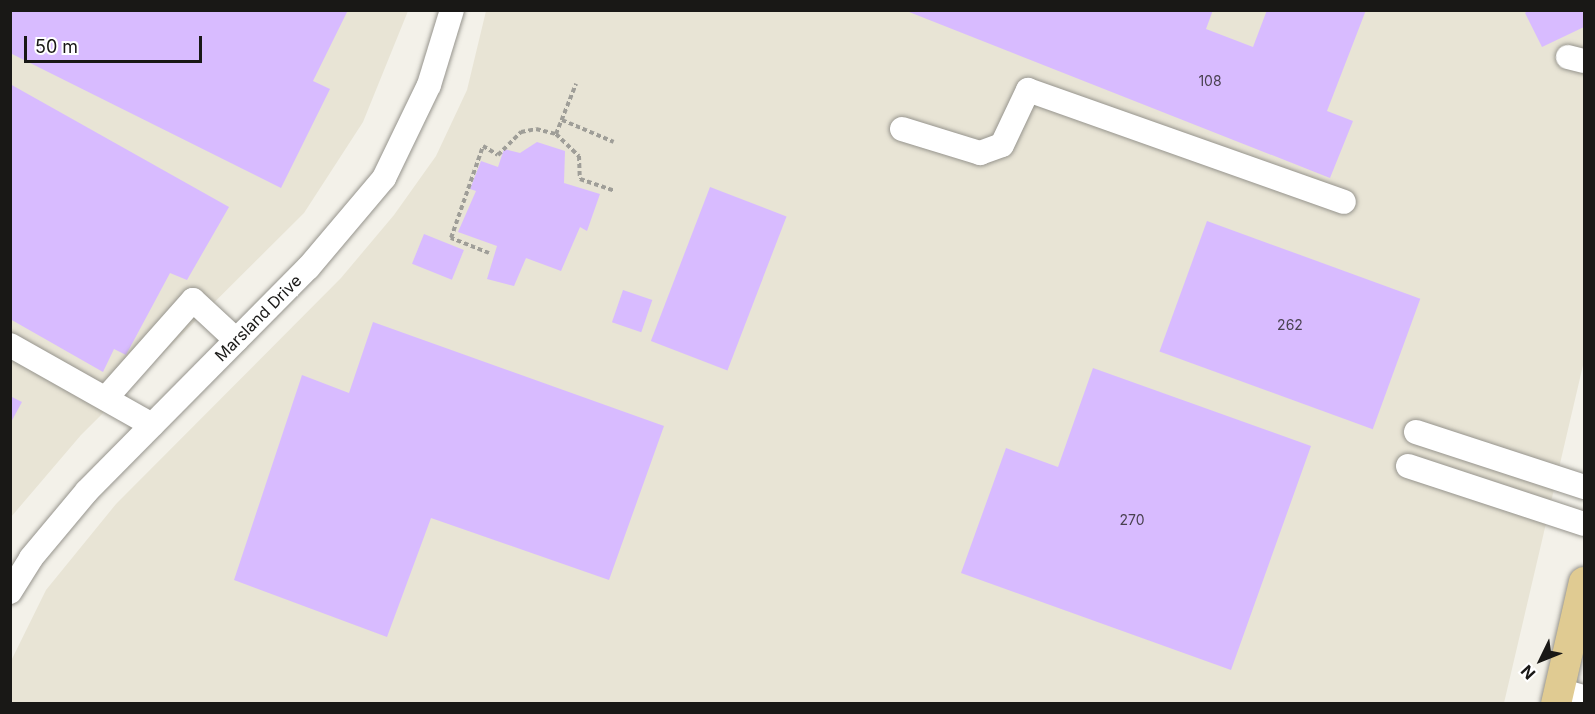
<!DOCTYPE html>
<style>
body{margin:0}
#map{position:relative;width:1595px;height:714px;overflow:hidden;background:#f3f1e9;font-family:Inter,sans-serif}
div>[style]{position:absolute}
.built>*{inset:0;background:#e8e4d5}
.building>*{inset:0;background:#d8bbff;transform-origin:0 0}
.path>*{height:4px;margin-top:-2px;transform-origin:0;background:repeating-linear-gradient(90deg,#9f9e98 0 4.5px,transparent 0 7.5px)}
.roads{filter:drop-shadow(0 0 2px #96948d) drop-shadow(0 0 2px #96948d)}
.minor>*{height:24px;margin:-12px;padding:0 12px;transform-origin:12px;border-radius:12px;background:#fff}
.major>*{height:30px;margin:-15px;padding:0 15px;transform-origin:15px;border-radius:15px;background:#e0cb92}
span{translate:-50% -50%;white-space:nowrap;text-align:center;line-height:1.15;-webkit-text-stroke:4.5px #fff;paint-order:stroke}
.number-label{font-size:14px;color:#494150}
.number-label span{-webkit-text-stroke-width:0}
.street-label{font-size:16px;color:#191816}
.frame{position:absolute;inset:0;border:12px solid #191816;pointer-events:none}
.north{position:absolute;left:1511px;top:630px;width:60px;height:60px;-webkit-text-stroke:4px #fff;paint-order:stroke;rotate:227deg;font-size:16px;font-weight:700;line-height:24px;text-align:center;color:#191816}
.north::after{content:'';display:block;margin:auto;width:21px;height:27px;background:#191816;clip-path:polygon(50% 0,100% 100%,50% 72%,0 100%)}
.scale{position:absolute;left:24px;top:36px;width:178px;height:27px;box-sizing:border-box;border:3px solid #191816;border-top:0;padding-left:8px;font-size:18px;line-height:21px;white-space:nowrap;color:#191816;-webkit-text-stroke:4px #fff;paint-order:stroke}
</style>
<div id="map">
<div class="built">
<div style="clip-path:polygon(11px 11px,408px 11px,363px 122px,304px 213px,81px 435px,11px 517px)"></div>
<div style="clip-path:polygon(486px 11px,1584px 11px,1584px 361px,1504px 703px,11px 704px,10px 663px,46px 590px,116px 504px,341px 278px,394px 215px,436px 156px,467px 90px)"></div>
</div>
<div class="building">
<div style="clip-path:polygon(10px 10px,348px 10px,313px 81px,330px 89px,281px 188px,10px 53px)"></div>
<div style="clip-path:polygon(904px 10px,1213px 10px,1206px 29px,1253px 47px,1267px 10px,1366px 10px,1327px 111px,1353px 121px,1330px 178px)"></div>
<div style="clip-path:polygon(1529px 10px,1584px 10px,1584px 27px,1542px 47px,1525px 13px)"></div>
<div style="clip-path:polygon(10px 84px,229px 207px,187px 280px,170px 273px,126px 355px,114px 349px,103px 372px,10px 319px)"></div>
<div style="clip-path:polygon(537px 142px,565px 151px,564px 183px,600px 194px,587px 231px,580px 227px,561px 271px,526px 258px,514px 286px,487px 279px,497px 246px,458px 232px,476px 191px,470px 189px,481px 161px,498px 167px,504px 149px,520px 153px)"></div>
<div style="left:710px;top:187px;width:82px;height:165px;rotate:21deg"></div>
<div style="left:1207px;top:221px;width:227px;height:139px;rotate:20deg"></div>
<div style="left:424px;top:234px;width:43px;height:32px;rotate:22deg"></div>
<div style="left:623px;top:290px;width:31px;height:34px;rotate:19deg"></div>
<div style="clip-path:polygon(373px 322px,664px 426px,609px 580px,431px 518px,387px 637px,234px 580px,302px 375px,349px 393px)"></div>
<div style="clip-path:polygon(1093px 368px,1311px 446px,1231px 670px,961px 573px,1006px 448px,1058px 467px)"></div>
<div style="clip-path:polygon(10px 396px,22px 402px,10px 424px)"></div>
</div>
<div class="path">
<div style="left:562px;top:120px;width:56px;rotate:22.9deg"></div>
<div style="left:556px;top:134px;width:32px;rotate:44deg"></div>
<div style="left:579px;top:156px;width:23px;rotate:88deg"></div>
<div style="left:580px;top:179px;width:36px;rotate:19deg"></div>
<div style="left:489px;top:253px;width:41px;rotate:-158.5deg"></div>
<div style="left:451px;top:238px;width:97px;rotate:-70.8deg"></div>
<div style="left:483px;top:146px;width:17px;rotate:31deg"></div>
<div style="left:498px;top:155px;width:33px;rotate:-45deg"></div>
<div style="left:521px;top:132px;width:15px;rotate:-11deg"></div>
<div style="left:536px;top:129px;width:21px;rotate:14deg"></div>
<div style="left:556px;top:134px;width:54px;rotate:-68.2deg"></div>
</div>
<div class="roads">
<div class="minor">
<div style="left:1568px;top:57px;width:16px;rotate:14deg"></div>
<div style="left:902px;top:129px;width:82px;rotate:17.1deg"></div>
<div style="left:980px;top:153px;width:23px;rotate:-20deg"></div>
<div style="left:1002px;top:145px;width:61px;rotate:-64.7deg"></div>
<div style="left:1028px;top:90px;width:335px;rotate:19.5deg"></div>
<div style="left:10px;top:345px;width:163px;rotate:29.4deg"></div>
<div style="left:106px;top:398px;width:131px;rotate:-48.4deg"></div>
<div style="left:193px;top:300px;width:59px;rotate:42.9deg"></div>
<div style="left:1416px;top:432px;width:177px;rotate:18.1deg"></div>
<div style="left:1408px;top:466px;width:185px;rotate:18.2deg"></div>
<div style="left:10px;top:592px;width:40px;rotate:-58deg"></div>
<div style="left:31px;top:558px;width:87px;rotate:-50.1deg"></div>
<div style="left:87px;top:491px;width:314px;rotate:-45.3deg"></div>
<div style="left:308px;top:268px;width:118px;rotate:-49.8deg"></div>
<div style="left:384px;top:178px;width:103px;rotate:-64.2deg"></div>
<div style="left:429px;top:85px;width:78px;rotate:-73deg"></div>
<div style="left:1559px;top:690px;width:26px;rotate:16deg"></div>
</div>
<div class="major">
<div style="left:1556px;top:704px;width:125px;rotate:-77.1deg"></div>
</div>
</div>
<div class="number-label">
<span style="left:1210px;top:81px">108</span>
<span style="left:1290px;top:325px">262</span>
<span style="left:1132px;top:520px">270</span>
</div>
<div class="street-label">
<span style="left:258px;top:318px;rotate:-45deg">Marsland Drive</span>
</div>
<div class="frame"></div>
<div class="north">N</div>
<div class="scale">50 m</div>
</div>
